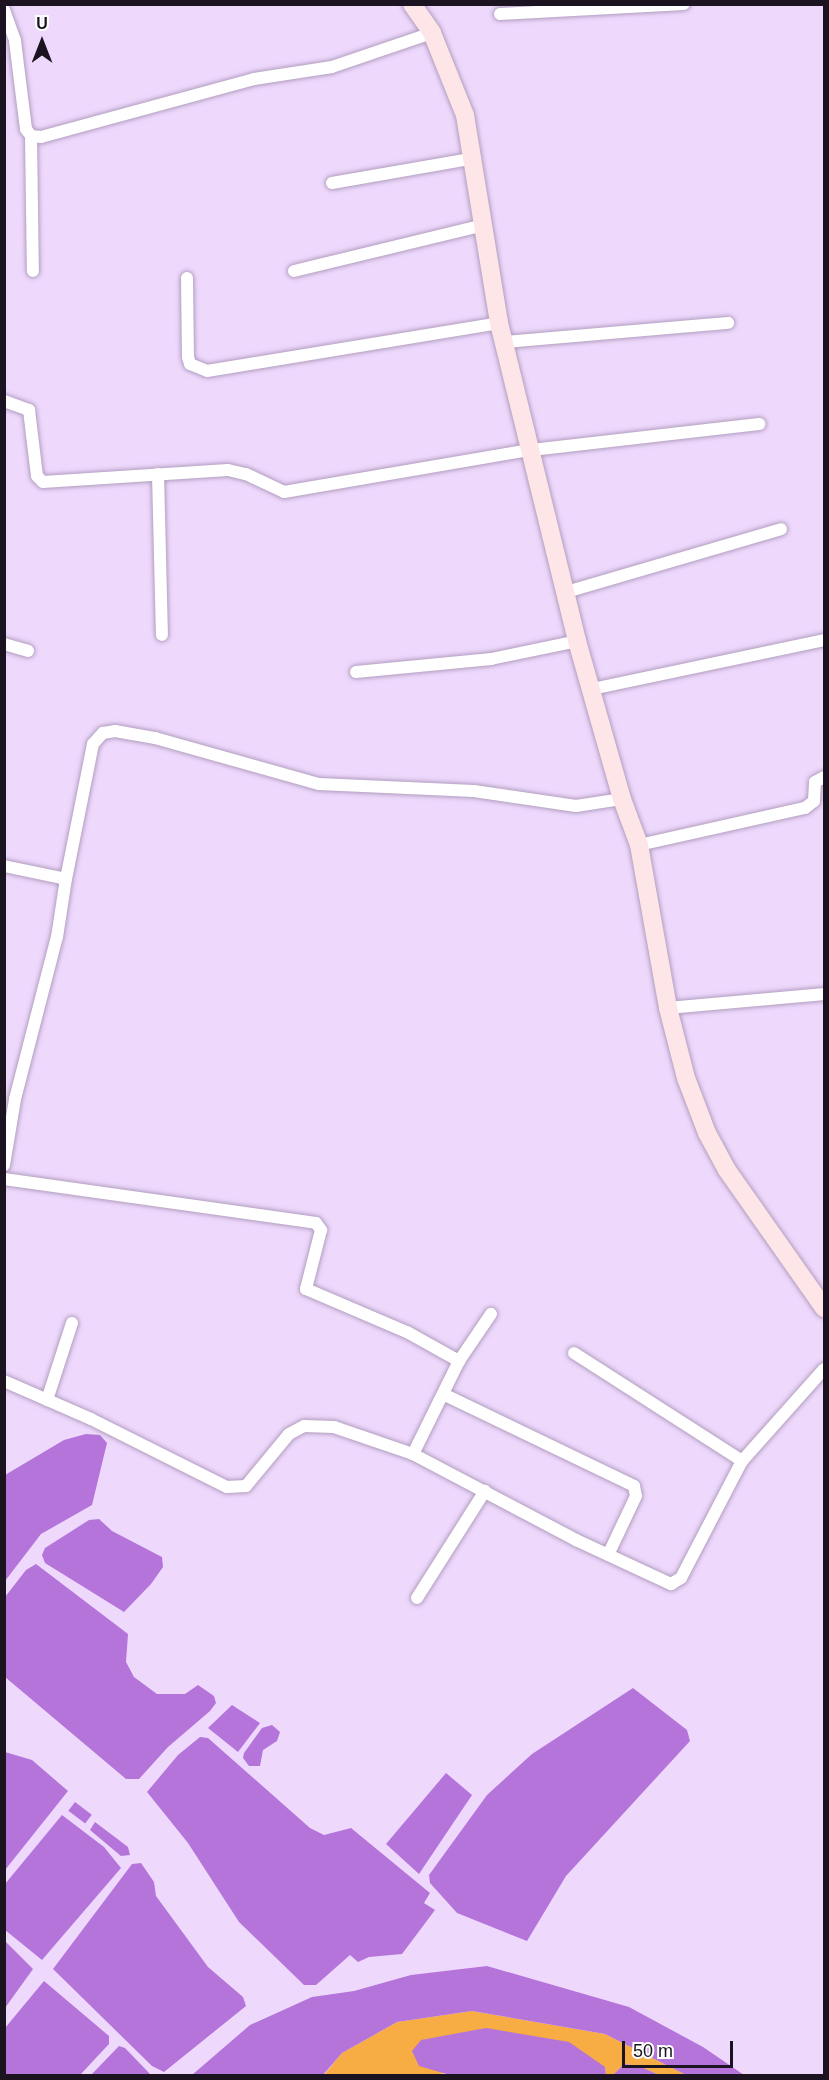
<!DOCTYPE html>
<style>
body{margin:0}
#map{position:relative;width:829px;height:2080px;overflow:hidden;background:#eed9fd;font-family:Helvetica,sans-serif}
div>[style]{position:absolute}
.green>*{inset:0;background:#f7ad43}
.water>*{inset:0;background:#b474da;transform-origin:0 0}
.roads{filter:drop-shadow(0 0 2px #b29ebf) drop-shadow(0 0 2px #b29ebf)}
.street>*{height:12px;margin:-6px;padding:0 6px;transform-origin:6px;border-radius:6px;background:#fff}
.secondary>*{height:18px;margin:-9px;padding:0 9px;transform-origin:9px;border-radius:9px;background:#fee5e8}
span{translate:-50% -50%;white-space:nowrap;text-align:center;line-height:1.15;-webkit-text-stroke:4.5px #fff;paint-order:stroke}
.frame{position:absolute;inset:0;border:6px solid #1b1420;pointer-events:none}
.north{position:absolute;left:12px;top:12px;width:60px;height:60px;-webkit-text-stroke:4px #fff;paint-order:stroke;rotate:0deg;font-size:16px;font-weight:700;line-height:24px;text-align:center;color:#1b1420}
.north::after{content:'';display:block;margin:auto;width:21px;height:27px;background:#1b1420;clip-path:polygon(50% 0,100% 100%,50% 72%,0 100%)}
.scale{position:absolute;left:622px;top:2041px;width:111px;height:27px;box-sizing:border-box;border:3px solid #1b1420;border-top:0;padding-left:8px;font-size:18px;line-height:21px;white-space:nowrap;color:#1b1420;-webkit-text-stroke:4px #fff;paint-order:stroke}
</style>
<div id="map">
<div class="green">
<div style="clip-path:polygon(472px 2011px,605px 2034px,686px 2075px,659px 2075px,639px 2066px,624px 2064px,613px 2075px,606px 2075px,605px 2067px,440px 2073px,450px 2075px,323px 2076px,342px 2053px,397px 2022px)"></div>
</div>
<div class="water">
<div style="clip-path:polygon(86px 1434px,100px 1435px,107px 1443px,92px 1505px,41px 1534px,5px 1581px,5px 1475px,64px 1440px)"></div>
<div style="clip-path:polygon(99px 1519px,112px 1531px,162px 1557px,163px 1567px,151px 1584px,124px 1612px,45px 1563px,42px 1555px,45px 1548px,89px 1520px)"></div>
<div style="clip-path:polygon(36px 1564px,128px 1634px,126px 1662px,134px 1677px,157px 1694px,185px 1694px,198px 1685px,214px 1696px,216px 1703px,210px 1711px,168px 1747px,139px 1779px,126px 1779px,5px 1677px,5px 1597px,26px 1570px)"></div>
<div style="clip-path:polygon(633px 1688px,687px 1730px,690px 1741px,566px 1876px,527px 1941px,457px 1913px,430px 1883px,429px 1875px,487px 1795px,532px 1754px)"></div>
<div style="clip-path:polygon(232px 1705px,260px 1723px,238px 1752px,208px 1728px)"></div>
<div style="clip-path:polygon(272px 1725px,280px 1732px,277px 1741px,263px 1750px,260px 1766px,249px 1766px,243px 1758px,244px 1753px,262px 1728px)"></div>
<div style="clip-path:polygon(200px 1737px,208px 1738px,310px 1828px,324px 1835px,351px 1828px,430px 1893px,424px 1903px,435px 1910px,402px 1954px,369px 1957px,358px 1962px,350px 1955px,316px 1985px,304px 1985px,239px 1922px,188px 1843px,147px 1792px,178px 1755px)"></div>
<div style="clip-path:polygon(5px 1752px,32px 1760px,68px 1791px,5px 1870px)"></div>
<div style="clip-path:polygon(446px 1773px,472px 1795px,419px 1874px,386px 1844px)"></div>
<div style="left:75px;top:1802px;width:21px;height:11px;rotate:37deg"></div>
<div style="clip-path:polygon(62px 1815px,104px 1847px,121px 1868px,42px 1960px,5px 1930px,5px 1884px)"></div>
<div style="clip-path:polygon(95px 1822px,128px 1847px,130px 1855px,121px 1856px,90px 1830px)"></div>
<div style="clip-path:polygon(141px 1863px,154px 1882px,156px 1896px,208px 1967px,243px 1997px,246px 2006px,164px 2072px,152px 2066px,53px 1969px,132px 1864px)"></div>
<div style="clip-path:polygon(4px 1940px,33px 1969px,5px 2008px,4px 2008px)"></div>
<div style="clip-path:polygon(487px 1966px,629px 2007px,703px 2047px,744px 2075px,686px 2075px,605px 2034px,472px 2011px,397px 2022px,342px 2053px,323px 2075px,192px 2075px,250px 2025px,312px 1997px,354px 1991px,411px 1975px)"></div>
<div style="clip-path:polygon(44px 1981px,109px 2036px,109px 2044px,80px 2075px,5px 2075px,5px 2028px)"></div>
<div style="clip-path:polygon(486px 2028px,569px 2042px,605px 2067px,606px 2075px,450px 2075px,419px 2066px,412px 2051px,421px 2040px)"></div>
<div style="clip-path:polygon(119px 2046px,125px 2048px,151px 2075px,91px 2075px)"></div>
<div style="clip-path:polygon(624px 2064px,639px 2066px,659px 2075px,613px 2075px)"></div>
</div>
<div class="roads">
<div class="street">
<div style="left:4px;top:10px;width:33px;rotate:70deg"></div>
<div style="left:15px;top:41px;width:89px;rotate:82.9deg"></div>
<div style="left:26px;top:129px;width:9px;rotate:54deg"></div>
<div style="left:31px;top:136px;width:10px;rotate:6deg"></div>
<div style="left:41px;top:137px;width:221px;rotate:-15.2deg"></div>
<div style="left:254px;top:79px;width:79px;rotate:-8.7deg"></div>
<div style="left:332px;top:67px;width:106px;rotate:-18.8deg"></div>
<div style="left:500px;top:14px;width:184px;rotate:-3.1deg"></div>
<div style="left:31px;top:136px;width:135px;rotate:89.2deg"></div>
<div style="left:332px;top:183px;width:145px;rotate:-9.9deg"></div>
<div style="left:294px;top:271px;width:195px;rotate:-13.6deg"></div>
<div style="left:187px;top:278px;width:79px;rotate:89.3deg"></div>
<div style="left:188px;top:357px;width:7px;rotate:74deg"></div>
<div style="left:190px;top:364px;width:18px;rotate:22deg"></div>
<div style="left:207px;top:371px;width:296px;rotate:-9.3deg"></div>
<div style="left:505px;top:342px;width:224px;rotate:-4.9deg"></div>
<div style="left:4px;top:401px;width:27px;rotate:20deg"></div>
<div style="left:29px;top:410px;width:66px;rotate:83.1deg"></div>
<div style="left:37px;top:476px;width:8px;rotate:45deg"></div>
<div style="left:43px;top:482px;width:185px;rotate:-3.7deg"></div>
<div style="left:228px;top:470px;width:18px;rotate:13deg"></div>
<div style="left:246px;top:474px;width:42px;rotate:25.3deg"></div>
<div style="left:284px;top:492px;width:251px;rotate:-9.7deg"></div>
<div style="left:531px;top:450px;width:230px;rotate:-6.5deg"></div>
<div style="left:158px;top:474px;width:161px;rotate:88.6deg"></div>
<div style="left:566px;top:592px;width:224px;rotate:-16.3deg"></div>
<div style="left:4px;top:644px;width:25px;rotate:16deg"></div>
<div style="left:356px;top:672px;width:136px;rotate:-5.5deg"></div>
<div style="left:491px;top:659px;width:88px;rotate:-11.8deg"></div>
<div style="left:592px;top:689px;width:237px;rotate:-11.9deg"></div>
<div style="left:639px;top:845px;width:170px;rotate:-12.6deg"></div>
<div style="left:805px;top:808px;width:11px;rotate:-38deg"></div>
<div style="left:814px;top:801px;width:19px;rotate:-87deg"></div>
<div style="left:815px;top:782px;width:10px;rotate:-29deg"></div>
<div style="left:4px;top:866px;width:63px;rotate:11.8deg"></div>
<div style="left:66px;top:879px;width:138px;rotate:-78.7deg"></div>
<div style="left:93px;top:744px;width:15px;rotate:-48deg"></div>
<div style="left:103px;top:733px;width:12px;rotate:-9deg"></div>
<div style="left:115px;top:731px;width:41px;rotate:9.9deg"></div>
<div style="left:155px;top:738px;width:170px;rotate:15.7deg"></div>
<div style="left:319px;top:784px;width:155px;rotate:2.6deg"></div>
<div style="left:474px;top:791px;width:103px;rotate:8.4deg"></div>
<div style="left:576px;top:806px;width:47px;rotate:-8.7deg"></div>
<div style="left:668px;top:1008px;width:157px;rotate:-5.1deg"></div>
<div style="left:4px;top:1165px;width:67px;rotate:-80.5deg"></div>
<div style="left:15px;top:1099px;width:167px;rotate:-75.5deg"></div>
<div style="left:57px;top:937px;width:59px;rotate:-81.2deg"></div>
<div style="left:4px;top:1179px;width:315px;rotate:8deg"></div>
<div style="left:316px;top:1223px;width:9px;rotate:54deg"></div>
<div style="left:321px;top:1230px;width:61px;rotate:104.3deg"></div>
<div style="left:306px;top:1289px;width:110px;rotate:23.1deg"></div>
<div style="left:407px;top:1332px;width:60px;rotate:29.1deg"></div>
<div style="left:459px;top:1361px;width:104px;rotate:116.3deg"></div>
<div style="left:574px;top:1353px;width:200px;rotate:32.7deg"></div>
<div style="left:459px;top:1361px;width:57px;rotate:-55.8deg"></div>
<div style="left:4px;top:1381px;width:95px;rotate:23.6deg"></div>
<div style="left:91px;top:1419px;width:152px;rotate:26.6deg"></div>
<div style="left:227px;top:1487px;width:19px;rotate:-3deg"></div>
<div style="left:246px;top:1486px;width:67px;rotate:-50.4deg"></div>
<div style="left:289px;top:1434px;width:17px;rotate:-28deg"></div>
<div style="left:304px;top:1426px;width:30px;rotate:2deg"></div>
<div style="left:334px;top:1427px;width:83px;rotate:18.9deg"></div>
<div style="left:413px;top:1454px;width:184px;rotate:27.8deg"></div>
<div style="left:576px;top:1540px;width:105px;rotate:24.9deg"></div>
<div style="left:671px;top:1584px;width:12px;rotate:-31deg"></div>
<div style="left:681px;top:1578px;width:132px;rotate:-62.5deg"></div>
<div style="left:742px;top:1461px;width:123px;rotate:-48.3deg"></div>
<div style="left:443px;top:1394px;width:212px;rotate:25.7deg"></div>
<div style="left:634px;top:1486px;width:10px;rotate:79deg"></div>
<div style="left:636px;top:1496px;width:65px;rotate:115.4deg"></div>
<div style="left:47px;top:1400px;width:81px;rotate:-72deg"></div>
<div style="left:417px;top:1598px;width:127px;rotate:-57.6deg"></div>
</div>
<div class="secondary">
<div style="left:412px;top:4px;width:35px;rotate:55deg"></div>
<div style="left:432px;top:33px;width:88px;rotate:68.1deg"></div>
<div style="left:465px;top:115px;width:211px;rotate:80.7deg"></div>
<div style="left:499px;top:323px;width:327px;rotate:76.2deg"></div>
<div style="left:577px;top:641px;width:164px;rotate:74.1deg"></div>
<div style="left:622px;top:799px;width:49px;rotate:69.7deg"></div>
<div style="left:639px;top:845px;width:166px;rotate:79.9deg"></div>
<div style="left:668px;top:1008px;width:72px;rotate:75.6deg"></div>
<div style="left:686px;top:1078px;width:59px;rotate:69.1deg"></div>
<div style="left:707px;top:1133px;width:42px;rotate:61.6deg"></div>
<div style="left:727px;top:1170px;width:169px;rotate:54.9deg"></div>
</div>
</div>
<div class="frame"></div>
<div class="north">U</div>
<div class="scale">50 m</div>
</div>
